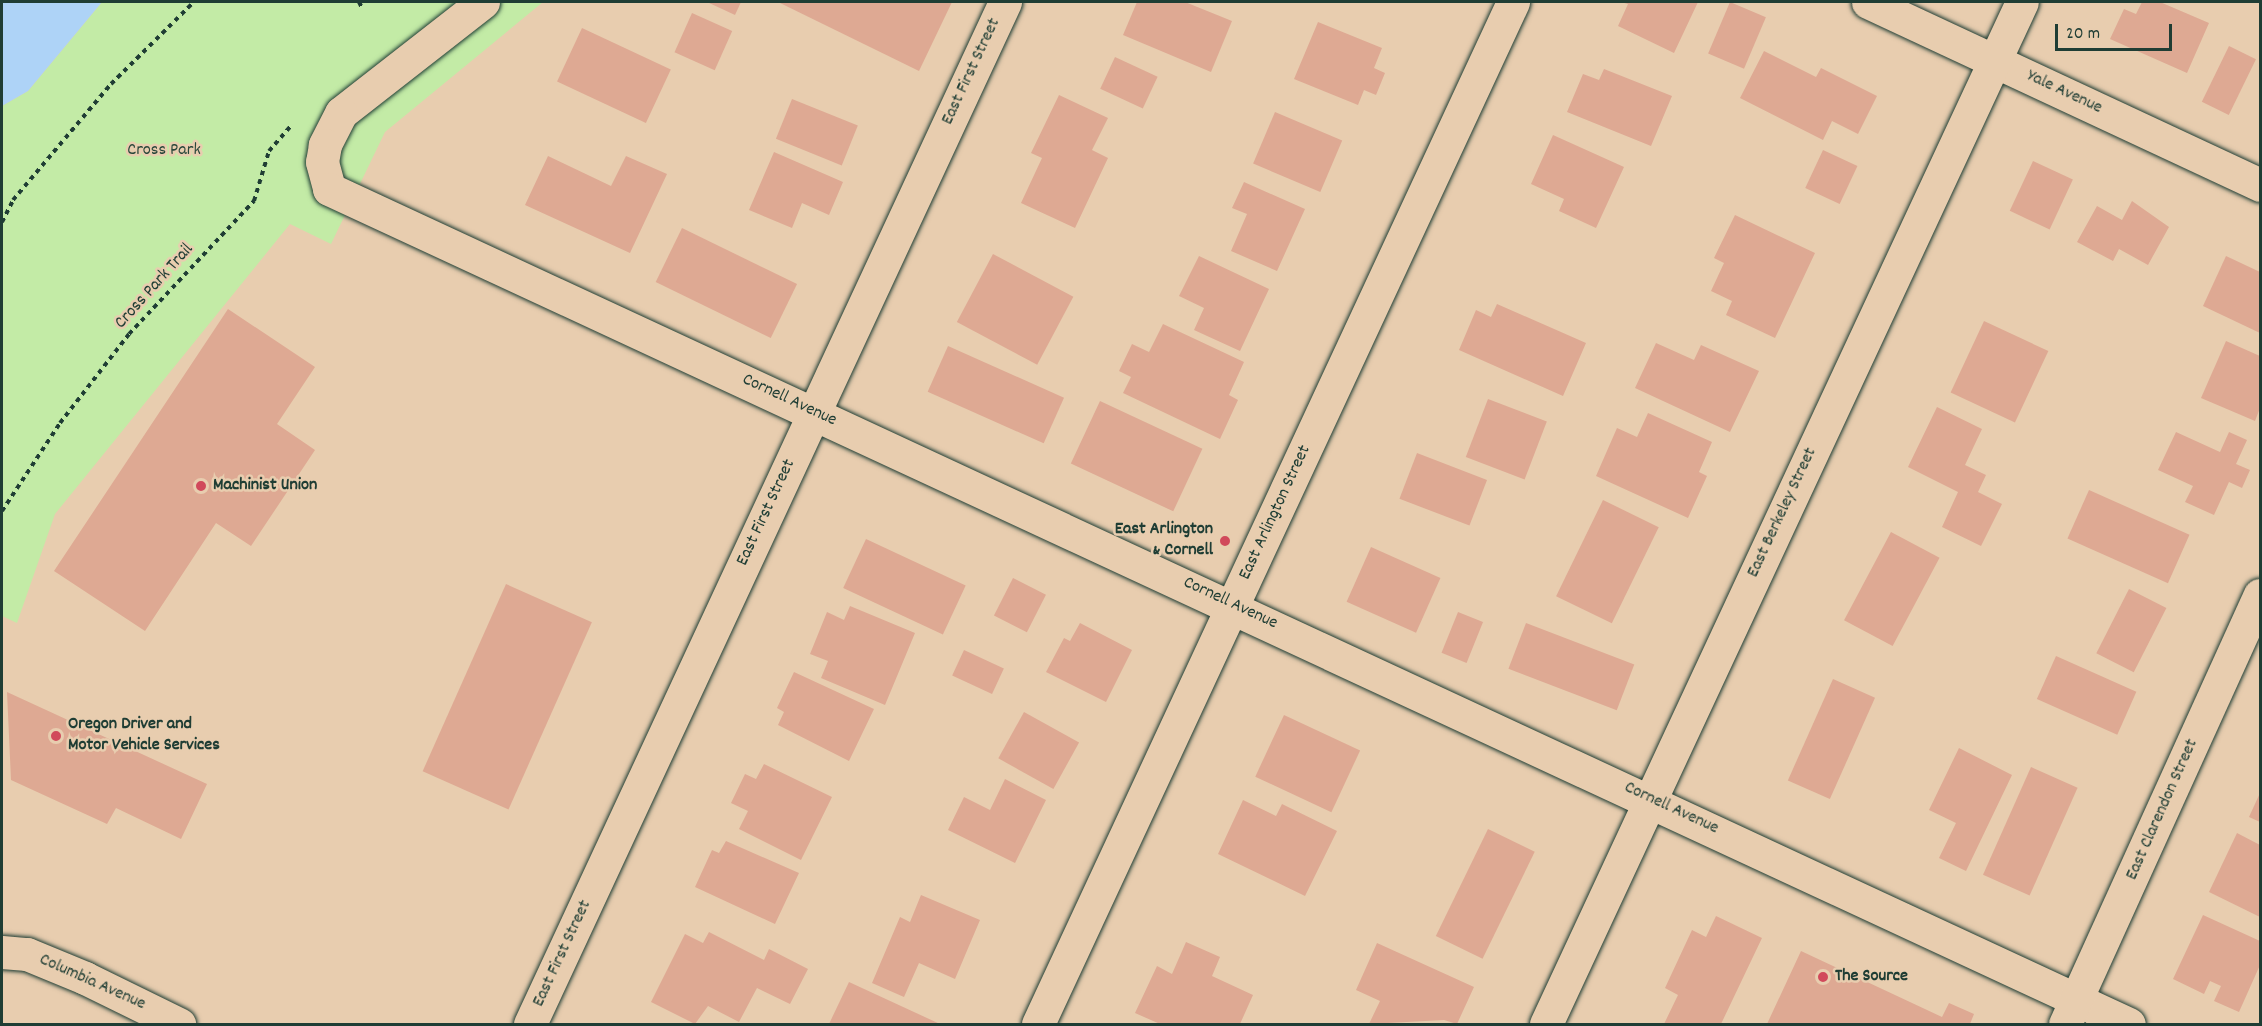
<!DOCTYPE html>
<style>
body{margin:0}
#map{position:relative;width:2262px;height:1026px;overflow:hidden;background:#e8cdaf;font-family:Dekko,sans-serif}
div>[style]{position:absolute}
.green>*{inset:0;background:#c3eba6}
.water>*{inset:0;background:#aed3f7}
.building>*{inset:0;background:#dea993;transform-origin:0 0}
.path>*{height:4px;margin-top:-2px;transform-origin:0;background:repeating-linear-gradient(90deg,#1f3d34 0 4.5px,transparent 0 9px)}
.roads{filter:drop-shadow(0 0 2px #1f3d34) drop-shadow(0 0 2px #1f3d34)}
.minor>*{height:33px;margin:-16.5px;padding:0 16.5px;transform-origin:16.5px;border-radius:16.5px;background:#e8cdaf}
.secondary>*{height:33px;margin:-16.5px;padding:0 16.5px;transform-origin:16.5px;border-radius:16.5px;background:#e8cdaf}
.dots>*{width:16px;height:16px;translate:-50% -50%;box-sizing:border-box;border:3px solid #e8cdaf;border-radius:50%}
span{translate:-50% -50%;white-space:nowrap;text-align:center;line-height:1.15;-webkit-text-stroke:5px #e8cdaf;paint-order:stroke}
.street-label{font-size:18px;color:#1f3d34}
.park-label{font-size:18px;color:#27463a}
.poi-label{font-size:18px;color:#1f3d34;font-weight:700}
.left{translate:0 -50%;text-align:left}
.right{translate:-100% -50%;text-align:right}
.frame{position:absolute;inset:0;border:3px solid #1f3d34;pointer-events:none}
.scale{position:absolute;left:2055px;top:24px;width:117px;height:27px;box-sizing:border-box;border:3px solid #1f3d34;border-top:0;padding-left:8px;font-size:18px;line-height:21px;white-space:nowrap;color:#1f3d34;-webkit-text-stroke:4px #e8cdaf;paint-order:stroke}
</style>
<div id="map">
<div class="green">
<div style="clip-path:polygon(102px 2px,543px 2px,385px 132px,331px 244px,290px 224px,55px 514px,17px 623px,2px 616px,2px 106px,28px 91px)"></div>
</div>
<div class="water">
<div style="clip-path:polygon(2px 2px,102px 2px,28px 91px,2px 106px)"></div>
</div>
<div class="building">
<div style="clip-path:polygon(707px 2px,741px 2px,735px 15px)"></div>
<div style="clip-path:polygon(778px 2px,952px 2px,919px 71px)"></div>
<div style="clip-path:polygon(1137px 2px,1185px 2px,1232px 21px,1211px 72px,1123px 35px)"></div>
<div style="clip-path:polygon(1621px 2px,1698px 2px,1674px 53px,1618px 26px,1628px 4px)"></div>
<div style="left:1730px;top:2px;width:39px;height:56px;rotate:23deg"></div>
<div style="clip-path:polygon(2142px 2px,2160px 2px,2209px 23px,2187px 73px,2110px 39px,2124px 9px,2136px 14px)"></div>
<div style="left:692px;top:13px;width:44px;height:43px;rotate:24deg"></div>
<div style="clip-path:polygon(1318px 22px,1382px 48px,1374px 68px,1385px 73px,1376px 95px,1364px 90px,1358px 105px,1294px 79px)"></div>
<div style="left:582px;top:28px;width:98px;height:59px;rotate:25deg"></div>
<div style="left:2229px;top:46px;width:30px;height:62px;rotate:26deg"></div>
<div style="clip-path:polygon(1764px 51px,1816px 77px,1821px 68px,1877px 96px,1858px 134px,1832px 121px,1823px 140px,1740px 98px)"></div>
<div style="left:1115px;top:57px;width:47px;height:35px;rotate:25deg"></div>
<div style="clip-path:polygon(1604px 69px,1672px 96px,1651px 146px,1567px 112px,1583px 74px,1599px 80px)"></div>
<div style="clip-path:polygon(1059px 95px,1108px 118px,1092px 150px,1108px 158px,1075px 228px,1021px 203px,1042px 158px,1031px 153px)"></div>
<div style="left:792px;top:99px;width:71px;height:43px;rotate:22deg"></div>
<div style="left:1275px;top:112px;width:73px;height:56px;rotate:23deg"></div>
<div style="clip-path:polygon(1553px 135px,1624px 167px,1596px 228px,1559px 211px,1564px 199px,1531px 184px)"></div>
<div style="left:1823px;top:150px;width:38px;height:42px;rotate:25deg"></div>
<div style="clip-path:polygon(774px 152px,843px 182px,829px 215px,802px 203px,792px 228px,749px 210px)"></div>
<div style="clip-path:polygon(548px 156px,611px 186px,626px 156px,667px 174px,630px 253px,525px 205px)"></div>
<div style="left:2033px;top:161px;width:44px;height:55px;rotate:25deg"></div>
<div style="clip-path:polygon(1244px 182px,1305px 209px,1277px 271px,1231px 251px,1247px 214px,1232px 208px)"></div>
<div style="clip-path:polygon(2132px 201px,2169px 227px,2148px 265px,2119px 249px,2113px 261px,2077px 242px,2097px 206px,2122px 220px)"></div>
<div style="clip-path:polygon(1735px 215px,1815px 253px,1775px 338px,1726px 315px,1732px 301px,1711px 291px,1724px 263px,1714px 258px)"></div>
<div style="left:682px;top:228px;width:128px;height:60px;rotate:26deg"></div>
<div style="left:993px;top:254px;width:91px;height:77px;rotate:28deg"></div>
<div style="clip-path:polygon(1199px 256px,1269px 289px,1240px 351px,1194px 330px,1204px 308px,1179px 296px)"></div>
<div style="clip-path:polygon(2226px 256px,2260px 272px,2260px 333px,2203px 306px)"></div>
<div style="clip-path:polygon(1497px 304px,1586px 343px,1563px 396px,1459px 350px,1476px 310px,1491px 317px)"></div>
<div style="clip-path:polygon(228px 309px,315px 367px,277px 424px,315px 450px,251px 546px,216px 523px,145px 631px,54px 571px)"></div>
<div style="left:1984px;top:321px;width:71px;height:79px;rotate:25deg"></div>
<div style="clip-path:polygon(1163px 324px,1244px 362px,1229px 395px,1238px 400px,1220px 439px,1123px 393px,1131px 377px,1119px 371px,1132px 344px,1149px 352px)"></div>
<div style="clip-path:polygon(2226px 341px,2260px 356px,2260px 408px,2255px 421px,2201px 398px)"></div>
<div style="clip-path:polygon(1656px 343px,1694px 360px,1701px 345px,1759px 371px,1730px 432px,1635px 388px)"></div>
<div style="left:948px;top:346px;width:127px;height:50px;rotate:24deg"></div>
<div style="left:1488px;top:399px;width:63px;height:62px;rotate:21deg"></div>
<div style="left:1100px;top:401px;width:113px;height:69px;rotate:25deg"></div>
<div style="clip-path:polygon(1937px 407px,1982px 429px,1965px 465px,1986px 475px,1978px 492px,2002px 504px,1981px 546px,1942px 527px,1958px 492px,1908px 467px)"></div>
<div style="clip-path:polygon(1648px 413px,1712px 442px,1699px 472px,1707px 476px,1688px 518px,1596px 476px,1617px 428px,1637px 437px)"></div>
<div style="clip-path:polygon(2176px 432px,2220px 452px,2229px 432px,2247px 440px,2236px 464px,2250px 470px,2242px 488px,2229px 482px,2214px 515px,2185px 502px,2193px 486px,2158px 470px)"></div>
<div style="left:1417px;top:453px;width:75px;height:49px;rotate:21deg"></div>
<div style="left:2089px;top:490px;width:110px;height:53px;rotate:24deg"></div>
<div style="left:1603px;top:500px;width:62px;height:107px;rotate:26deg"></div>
<div style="left:1891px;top:532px;width:55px;height:100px;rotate:28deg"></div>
<div style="left:866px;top:539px;width:110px;height:54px;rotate:25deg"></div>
<div style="left:1371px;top:547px;width:76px;height:60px;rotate:24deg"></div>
<div style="left:1013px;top:578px;width:37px;height:42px;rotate:27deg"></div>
<div style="left:506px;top:584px;width:94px;height:205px;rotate:24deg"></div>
<div style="left:2129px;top:589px;width:42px;height:72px;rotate:27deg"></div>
<div style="clip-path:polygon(850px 606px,915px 633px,885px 705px,821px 678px,828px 661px,810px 654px,827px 612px,844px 620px)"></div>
<div style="left:1458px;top:612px;width:27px;height:44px;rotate:22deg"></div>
<div style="clip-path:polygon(1080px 623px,1132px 650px,1106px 702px,1046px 672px,1064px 638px,1070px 641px)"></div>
<div style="left:1526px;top:623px;width:116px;height:49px;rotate:21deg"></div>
<div style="left:964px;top:650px;width:44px;height:28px;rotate:25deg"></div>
<div style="left:2056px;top:656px;width:88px;height:47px;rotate:24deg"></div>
<div style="clip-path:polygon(794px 672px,874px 709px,849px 761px,778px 725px,784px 712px,777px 708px)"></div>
<div style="left:1833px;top:679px;width:46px;height:111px;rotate:24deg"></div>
<div style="clip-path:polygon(7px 692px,207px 784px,181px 839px,116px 808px,107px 824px,11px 780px)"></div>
<div style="left:1024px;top:712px;width:63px;height:53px;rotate:29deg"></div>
<div style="left:1284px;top:715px;width:84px;height:68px;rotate:25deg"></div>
<div style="clip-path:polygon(1959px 748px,2012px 775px,1966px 871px,1939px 858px,1956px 823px,1929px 810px)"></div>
<div style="clip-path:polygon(764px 764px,832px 797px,801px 860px,739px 829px,748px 811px,731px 803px,745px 774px,756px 779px)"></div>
<div style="left:2031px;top:767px;width:51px;height:118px;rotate:24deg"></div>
<div style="clip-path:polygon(1005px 779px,1046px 800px,1015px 863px,948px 830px,964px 797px,990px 810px)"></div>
<div style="clip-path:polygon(2260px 793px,2260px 822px,2249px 817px)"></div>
<div style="clip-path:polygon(1243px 800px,1276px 816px,1282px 804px,1337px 831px,1305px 896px,1218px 854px)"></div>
<div style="left:1488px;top:829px;width:52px;height:119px;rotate:26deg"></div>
<div style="clip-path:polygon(2237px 833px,2260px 845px,2260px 917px,2209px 892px)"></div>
<div style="clip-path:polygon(726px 841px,799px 873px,775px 924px,695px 887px,712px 850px,719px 853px)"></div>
<div style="clip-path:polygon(921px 895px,980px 920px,955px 979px,919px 963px,904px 997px,872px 983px,900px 917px,910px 922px)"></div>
<div style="clip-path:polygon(2203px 915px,2260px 941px,2260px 965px,2239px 1012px,2214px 1001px,2221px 986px,2210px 981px,2204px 994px,2173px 979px)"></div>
<div style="clip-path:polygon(1716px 916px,1762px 938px,1721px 1024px,1664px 1024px,1678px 995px,1665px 988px,1692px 930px,1706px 937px)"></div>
<div style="clip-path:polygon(709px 932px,764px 960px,769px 949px,808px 969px,790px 1004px,757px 988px,739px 1022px,708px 1006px,695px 1024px,651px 1002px,685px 934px,703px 943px)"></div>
<div style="clip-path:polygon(1186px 942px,1220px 957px,1212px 976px,1253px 995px,1240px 1024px,1160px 1024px,1135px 1013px,1157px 966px,1172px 974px)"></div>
<div style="clip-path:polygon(1377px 943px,1474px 987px,1457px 1024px,1444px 1020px,1369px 1024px,1380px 1001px,1356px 990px)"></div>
<div style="clip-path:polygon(1801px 951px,1942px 1017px,1949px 1003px,1974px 1014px,1970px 1024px,1767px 1024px)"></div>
<div style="clip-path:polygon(849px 982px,940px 1024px,829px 1024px)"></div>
</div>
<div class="path">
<div style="left:359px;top:2px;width:7px;rotate:63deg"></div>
<div style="left:2px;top:222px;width:25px;rotate:-63deg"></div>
<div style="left:13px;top:200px;width:152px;rotate:-49.8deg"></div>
<div style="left:111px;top:84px;width:117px;rotate:-44.7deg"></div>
<div style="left:2px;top:511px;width:105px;rotate:-56.6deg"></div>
<div style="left:60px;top:423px;width:113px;rotate:-52.2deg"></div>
<div style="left:129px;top:334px;width:183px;rotate:-46.8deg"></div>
<div style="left:254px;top:201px;width:52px;rotate:-73.3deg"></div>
<div style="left:269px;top:151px;width:33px;rotate:-49deg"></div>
</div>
<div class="roads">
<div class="minor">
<div style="left:483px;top:2px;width:180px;rotate:142deg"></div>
<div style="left:341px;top:113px;width:36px;rotate:117deg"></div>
<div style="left:325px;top:145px;width:17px;rotate:100deg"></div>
<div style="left:322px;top:162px;width:28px;rotate:75deg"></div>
<div style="left:329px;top:189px;width:1984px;rotate:24.89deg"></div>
<div style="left:1868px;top:2px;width:433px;rotate:25deg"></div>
<div style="left:2px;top:952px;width:25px;rotate:5deg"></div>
<div style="left:27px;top:954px;width:63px;rotate:22.5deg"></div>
<div style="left:85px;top:978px;width:105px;rotate:26.1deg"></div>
<div style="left:530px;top:1024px;width:1127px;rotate:-65.07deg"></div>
<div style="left:1546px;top:1024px;width:1127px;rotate:-65.03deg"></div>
<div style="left:2065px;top:1024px;width:471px;rotate:-65.6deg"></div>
</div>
<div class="secondary">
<div style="left:1038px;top:1024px;width:1127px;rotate:-65.07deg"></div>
</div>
</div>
<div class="dots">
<div style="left:201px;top:486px;background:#d1495b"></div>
<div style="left:1225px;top:541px;background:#d1495b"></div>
<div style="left:56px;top:736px;background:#d1495b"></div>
<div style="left:1823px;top:977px;background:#d1495b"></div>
</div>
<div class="street-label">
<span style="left:972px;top:72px;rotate:-65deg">East First Street</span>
<span style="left:2064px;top:93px;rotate:25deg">Yale Avenue</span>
<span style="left:155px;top:287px;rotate:-48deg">Cross Park Trail</span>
<span style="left:789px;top:401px;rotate:25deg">Cornell Avenue</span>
<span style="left:767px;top:513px;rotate:-65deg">East First Street</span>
<span style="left:1276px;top:513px;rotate:-65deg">East Arlington Street</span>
<span style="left:1783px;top:513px;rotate:-65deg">East Berkeley Street</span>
<span style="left:1230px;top:604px;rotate:25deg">Cornell Avenue</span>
<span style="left:1671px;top:809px;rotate:25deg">Cornell Avenue</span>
<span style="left:2163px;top:810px;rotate:-66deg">East Clarendon Street</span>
<span style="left:563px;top:954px;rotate:-65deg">East First Street</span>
<span style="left:92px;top:983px;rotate:24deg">Columbia Avenue</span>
</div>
<div class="park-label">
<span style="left:164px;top:151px">Cross Park</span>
</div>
<div class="poi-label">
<span class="left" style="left:213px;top:486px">Machinist Union</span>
<span class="right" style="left:1213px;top:541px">East Arlington<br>&amp; Cornell</span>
<span class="left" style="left:68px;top:736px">Oregon Driver and<br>Motor Vehicle Services</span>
<span class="left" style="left:1835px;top:977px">The Source</span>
</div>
<div class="frame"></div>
<div class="scale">20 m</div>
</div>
